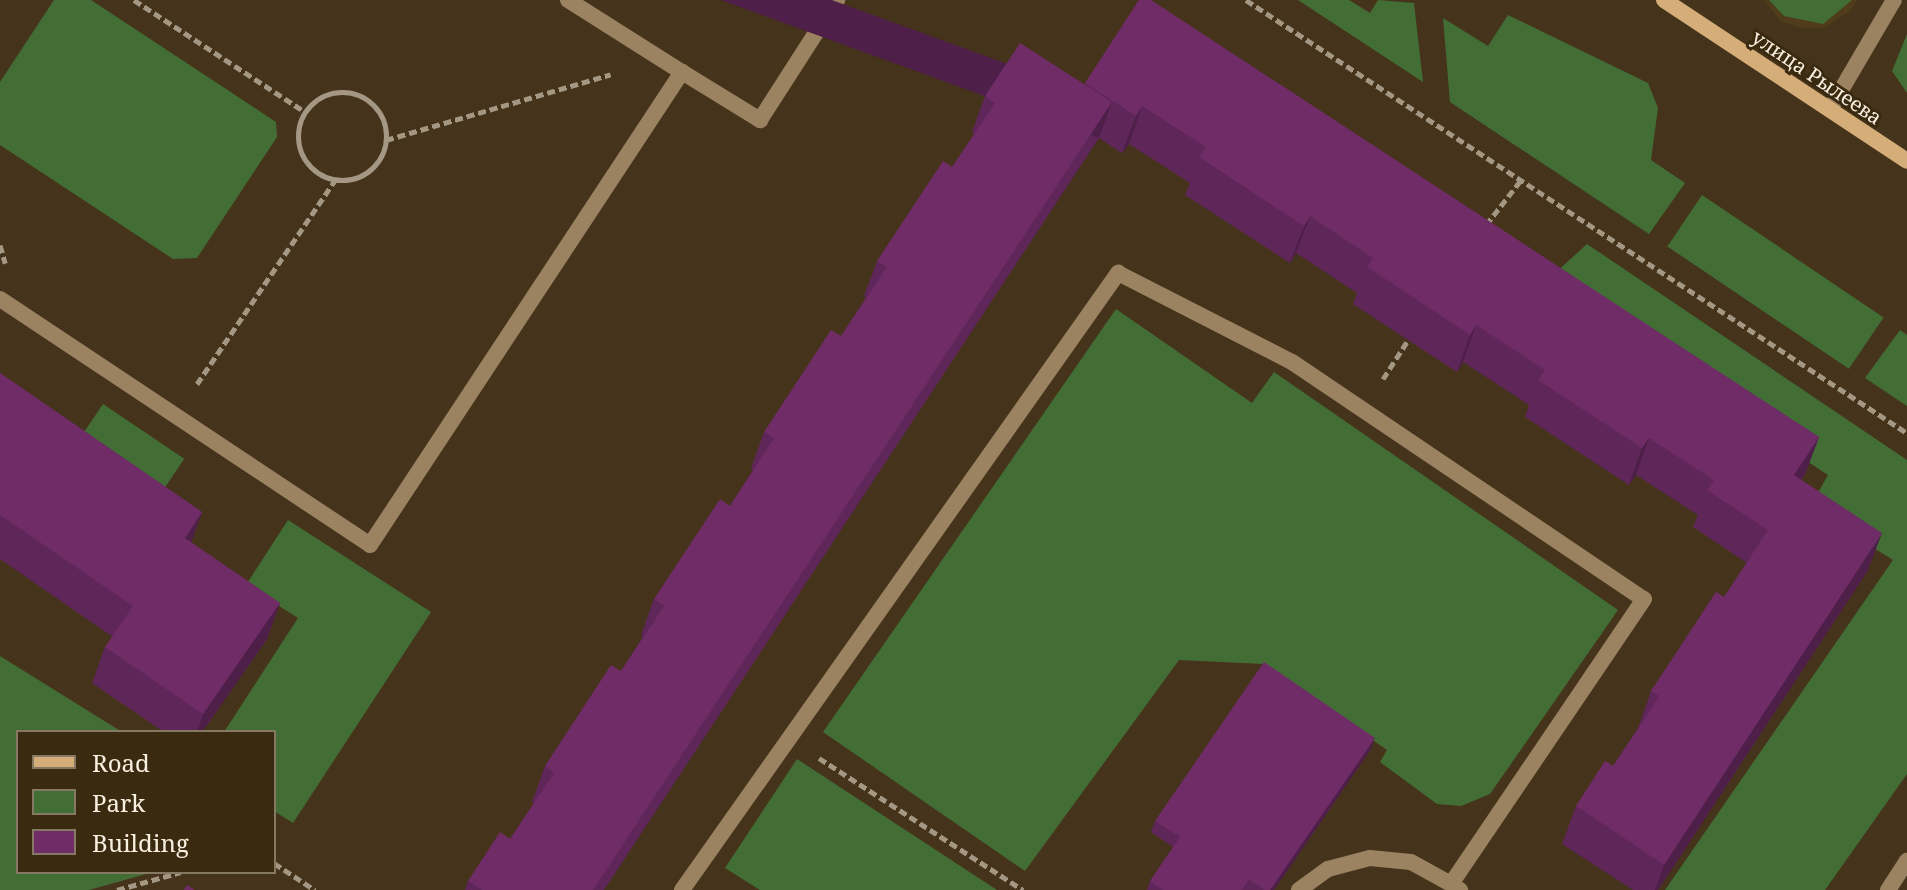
<!DOCTYPE html>
<meta charset="utf-8">
<style>
body{margin:0}
#map{position:relative;width:1907px;height:890px;overflow:hidden;background:#45341b;font-family:"Noto Serif",serif}
div>[style]{position:absolute}
.built>*{inset:0;background:#503c1b}
.green>*{inset:0;background:#426e36;transform-origin:0 0}
.path>*{height:5px;margin-top:-2.5px;transform-origin:0;background:repeating-linear-gradient(90deg,#a49783 0 8px,transparent 0 12px)}
.path>.ring{margin:-2.5px;padding:0;box-sizing:content-box;background:none;border:5px solid #a49783;border-radius:50%}
.service>*{height:16px;margin:-8px;padding:0 8px;transform-origin:8px;border-radius:8px;background:#9b8362}
.secondary>*{height:16px;margin:-8px;padding:0 8px;transform-origin:8px;border-radius:8px;background:#d4ad78}
.wall>*{inset:0;background:#5f2659}
.shaded-wall>*{inset:0;background:#4e1f48;transform-origin:0 0}
.building>*{inset:0;background:#6f2c67}
span{translate:-50% -50%;white-space:nowrap;text-align:center;line-height:1.15;-webkit-text-stroke:6px #3a2a10;paint-order:stroke}
.street-label{font-size:20px;color:#f9efe0}
.legend{position:absolute;left:16px;top:730px;width:260px;height:144px;box-sizing:border-box;background:#3a2a10;border:2px solid #867963;margin:0;padding:10px 14px;list-style:none;font-size:24px;color:#f9efe0}
.legend li{display:flex;align-items:center;gap:16px;height:40px}
.legend b{width:40px;border:2px solid #867963}
</style>
<div id="map">
<div class="built">
<div style="clip-path:polygon(1764px 0,1857px 0,1850px 11px,1824px 28px,1800px 28px,1780px 21px)"></div>
</div>
<div class="green">
<div style="clip-path:polygon(54px 0,91px 0,276px 122px,277px 137px,197px 258px,173px 259px,0 145px,0 82px)"></div>
<div style="clip-path:polygon(1298px 0,1349px 0,1370px 13px,1378px 0,1414px 3px,1423px 82px)"></div>
<div style="clip-path:polygon(1769px 0,1852px 0,1823px 24px,1784px 16px)"></div>
<div style="clip-path:polygon(1508px 15px,1648px 83px,1658px 108px,1651px 160px,1685px 183px,1649px 234px,1450px 102px,1443px 18px,1488px 46px)"></div>
<div style="clip-path:polygon(1907px 34px,1907px 93px,1892px 71px)"></div>
<div style="left:1702px;top:195px;width:219px;height:62px;rotate:34deg"></div>
<div style="clip-path:polygon(1587px 244px,1907px 460px,1907px 774px,1825px 890px,1665px 890px,1893px 560px,1848px 532px,1815px 498px,1828px 475px,1541px 286px)"></div>
<div style="clip-path:polygon(1116px 309px,1252px 403px,1274px 372px,1618px 610px,1490px 794px,1461px 806px,1437px 804px,1380px 762px,1387px 750px,1264px 664px,1179px 660px,1025px 871px,823px 732px)"></div>
<div style="clip-path:polygon(1900px 330px,1907px 335px,1907px 406px,1865px 378px)"></div>
<div style="left:103px;top:404px;width:98px;height:45px;rotate:34deg"></div>
<div style="clip-path:polygon(288px 520px,431px 612px,293px 823px,274px 811px,274px 732px,224px 732px,298px 618px,246px 585px)"></div>
<div style="clip-path:polygon(0 656px,122px 732px,18px 732px,18px 872px,153px 872px,89px 890px,0 890px)"></div>
<div style="clip-path:polygon(797px 759px,997px 890px,760px 890px,725px 868px)"></div>
</div>
<div class="path">
<div style="left:134px;top:0;width:204px;rotate:33.2deg"></div>
<div style="left:1246px;top:0;width:790px;rotate:33.23deg"></div>
<div class="ring" style="left:298px;top:92px;width:83px;height:83px"></div>
<div style="left:386px;top:140px;width:234px;rotate:-16.3deg"></div>
<div style="left:1486px;top:225px;width:57px;rotate:-52.1deg"></div>
<div style="left:0;top:245px;width:19px;rotate:74deg"></div>
<div style="left:1383px;top:379px;width:46px;rotate:-57.3deg"></div>
<div style="left:197px;top:384px;width:246px;rotate:-55.9deg"></div>
<div style="left:819px;top:758px;width:243px;rotate:32.9deg"></div>
<div style="left:274px;top:863px;width:49px;rotate:33.4deg"></div>
<div style="left:117px;top:890px;width:66px;rotate:-15.7deg"></div>
</div>
<div class="service">
<div style="left:568px;top:0;width:135px;rotate:32.3deg"></div>
<div style="left:1830px;top:109px;width:126px;rotate:-59.6deg"></div>
<div style="left:0;top:299px;width:444px;rotate:33.6deg"></div>
<div style="left:370px;top:545px;width:567px;rotate:-56.59deg"></div>
<div style="left:682px;top:72px;width:92px;rotate:31.6deg"></div>
<div style="left:760px;top:120px;width:143px;rotate:-57.3deg"></div>
<div style="left:682px;top:890px;width:756px;rotate:-54.75deg"></div>
<div style="left:1118px;top:273px;width:195px;rotate:27.1deg"></div>
<div style="left:1292px;top:362px;width:424px;rotate:34deg"></div>
<div style="left:1644px;top:599px;width:344px;rotate:124.1deg"></div>
<div style="left:1451px;top:884px;width:11px;rotate:34deg"></div>
<div style="left:1299px;top:890px;width:36px;rotate:-36deg"></div>
<div style="left:1328px;top:869px;width:43px;rotate:-14.7deg"></div>
<div style="left:1370px;top:858px;width:41px;rotate:5.6deg"></div>
<div style="left:1411px;top:862px;width:46px;rotate:28.8deg"></div>
<div style="left:1888px;top:890px;width:35px;rotate:-57deg"></div>
</div>
<div class="secondary">
<div style="left:1664px;top:0;width:291px;rotate:33.5deg"></div>
</div>
<div class="wall">
<div style="clip-path:polygon(1139px 0,1819px 437px,1805px 474px,1801px 480px,1868px 570px,1658px 890px,1633px 890px,1562px 844px,1576px 806px,1613px 766px,1638px 728px,1651px 691px,1724px 597px,1747px 563px,1693px 527px,1698px 515px,1636px 475px,1629px 485px,1525px 417px,1529px 405px,1463px 362px,1457px 372px,1353px 304px,1357px 293px,1296px 253px,1290px 263px,1185px 195px,1190px 183px,1129px 144px,1122px 153px,1099px 138px,604px 890px,465px 890px,468px 881px,510px 839px,534px 803px,532px 802px,545px 766px,621px 671px,643px 637px,641px 635px,654px 599px,730px 506px,753px 470px,751px 468px,764px 432px,841px 336px,866px 298px,864px 296px,877px 261px,952px 167px,975px 134px,972px 132px,985px 96px,1085px 85px)"></div>
<div style="clip-path:polygon(0 373px,202px 512px,191px 543px,280px 603px,267px 639px,202px 732px,164px 732px,92px 683px,105px 647px,113px 637px,0 559px)"></div>
<div style="clip-path:polygon(1371px 749px,1274px 890px,1147px 890px,1150px 881px,1173px 847px,1151px 832px,1155px 821px)"></div>
</div>
<div class="shaded-wall">
<div style="left:1112px;top:102px;width:38px;height:944px;rotate:110deg"></div>
<div style="clip-path:polygon(1142px 106px,1129px 144px,1122px 153px,1136px 116px)"></div>
<div style="clip-path:polygon(1310px 216px,1296px 253px,1290px 263px,1304px 226px)"></div>
<div style="clip-path:polygon(1476px 325px,1463px 362px,1457px 372px,1470px 335px)"></div>
<div style="clip-path:polygon(1819px 437px,1805px 474px,1780px 513px,1794px 475px)"></div>
<div style="clip-path:polygon(1649px 438px,1636px 475px,1629px 485px,1642px 448px)"></div>
<div style="clip-path:polygon(202px 512px,189px 548px,185px 538px)"></div>
<div style="clip-path:polygon(1882px 533px,1868px 570px,1658px 890px,1655px 890px,1664px 865px)"></div>
<div style="clip-path:polygon(280px 603px,267px 639px,202px 732px,197px 732px,203px 714px)"></div>
<div style="clip-path:polygon(1375px 738px,1371px 749px,1274px 890px,1270px 890px)"></div>
</div>
<div class="building">
<div style="clip-path:polygon(1139px 0,1151px 0,1819px 437px,1794px 475px,1882px 533px,1664px 865px,1576px 806px,1605px 761px,1613px 766px,1636px 732px,1659px 696px,1651px 691px,1716px 592px,1724px 597px,1768px 530px,1707px 490px,1714px 480px,1649px 438px,1642px 448px,1538px 380px,1545px 370px,1476px 325px,1470px 335px,1367px 267px,1373px 258px,1310px 216px,1304px 226px,1199px 157px,1206px 147px,1142px 106px,1136px 116px,1085px 83px)"></div>
<div style="clip-path:polygon(1020px 43px,1112px 102px,593px 890px,482px 890px,468px 881px,500px 832px,510px 839px,554px 773px,545px 766px,611px 665px,621px 671px,664px 606px,654px 599px,720px 499px,730px 506px,774px 438px,764px 432px,831px 330px,841px 336px,887px 267px,877px 261px,943px 161px,952px 167px,995px 103px,985px 96px)"></div>
<div style="clip-path:polygon(0 373px,202px 512px,185px 538px,280px 603px,203px 714px,105px 647px,133px 606px,0 515px)"></div>
<div style="clip-path:polygon(1264px 662px,1375px 738px,1270px 890px,1264px 890px,1249px 879px,1242px 890px,1163px 890px,1150px 881px,1180px 837px,1155px 821px)"></div>
<div style="clip-path:polygon(187px 885px,195px 890px,184px 890px)"></div>
</div>
<div class="street-label">
<span style="left:1817px;top:77px;rotate:34deg">улица Рылеева</span>
</div>
<ul class="legend">
<li><b style="height:10px;background:#d4ad78"></b>Road</li>
<li><b style="height:22px;background:#426e36"></b>Park</li>
<li><b style="height:22px;background:#6f2c67"></b>Building</li>
</ul>
</div>
